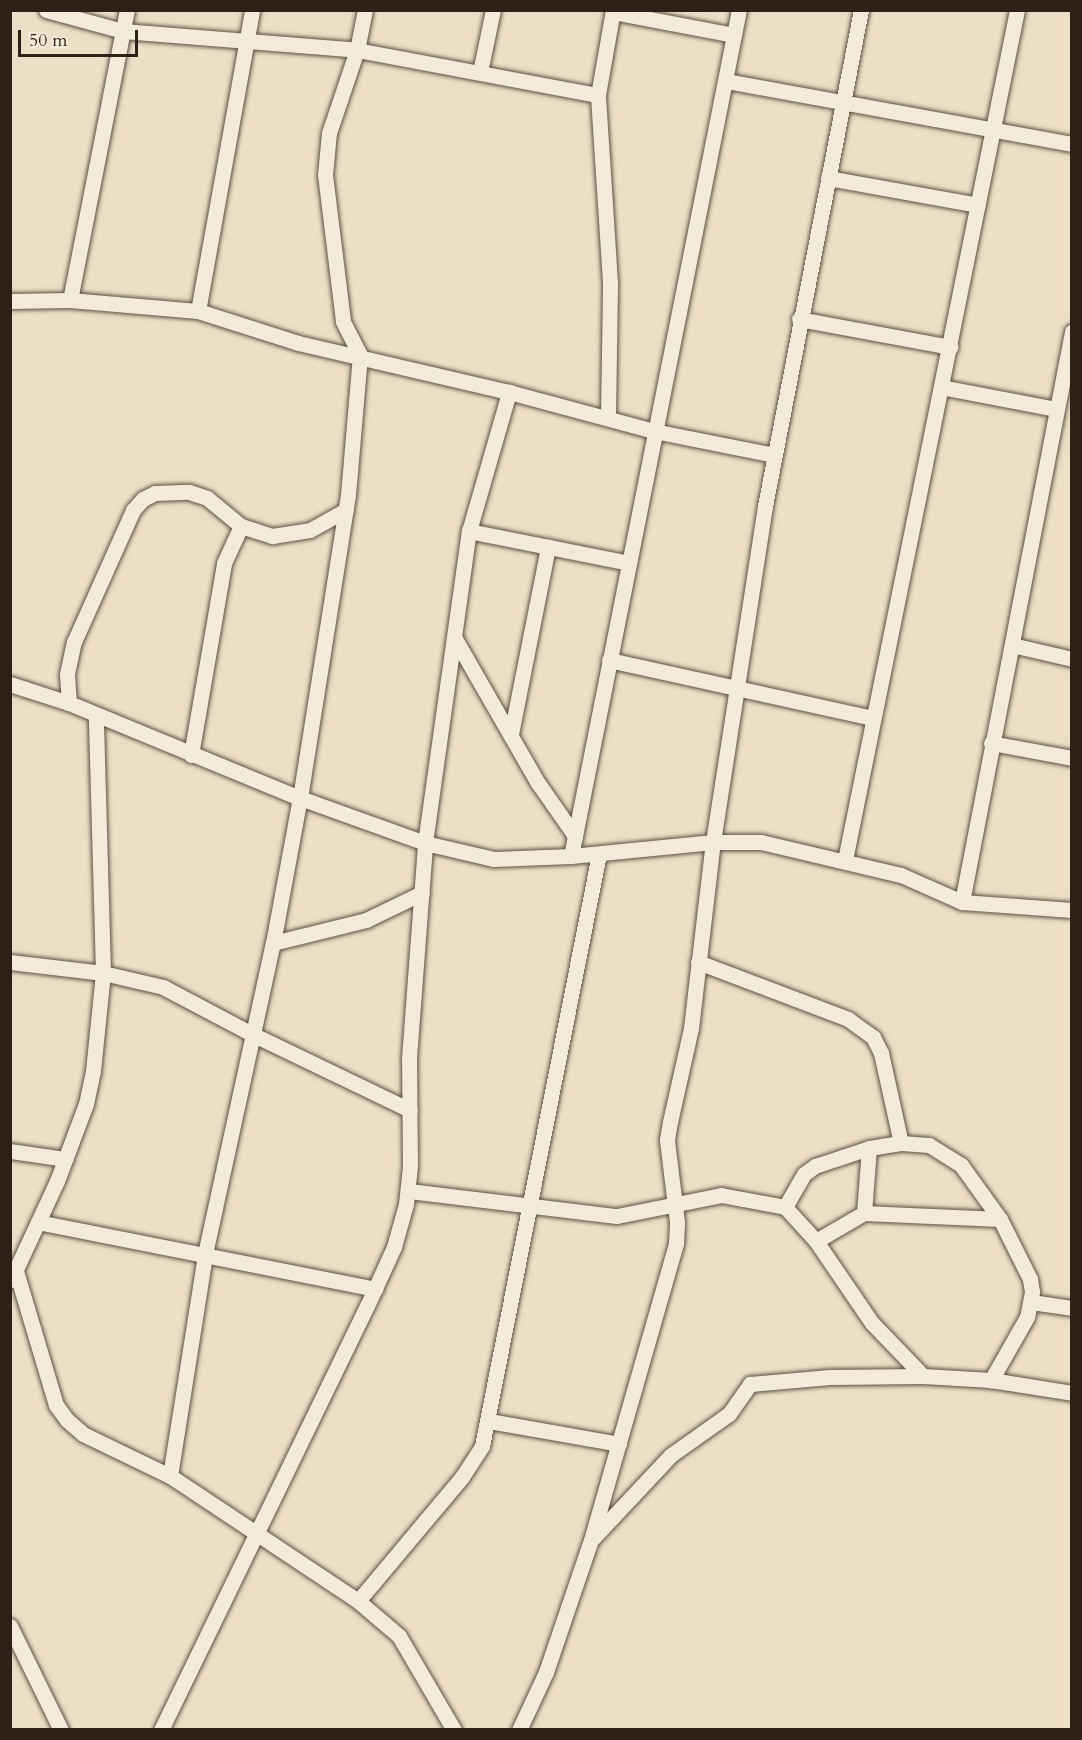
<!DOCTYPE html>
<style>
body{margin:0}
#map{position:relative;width:1082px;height:1740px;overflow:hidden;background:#ecdfc5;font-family:Cardo,serif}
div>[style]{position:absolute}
.roads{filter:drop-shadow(0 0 2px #5e4f42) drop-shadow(0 0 2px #5e4f42)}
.street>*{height:15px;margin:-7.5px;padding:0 7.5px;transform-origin:7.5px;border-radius:7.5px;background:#f3ead9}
span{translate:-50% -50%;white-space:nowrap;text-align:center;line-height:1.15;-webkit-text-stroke:5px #f3ead9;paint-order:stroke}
.frame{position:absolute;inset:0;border:12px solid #2e1f17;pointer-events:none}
.scale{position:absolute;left:18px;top:30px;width:120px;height:27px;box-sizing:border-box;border:3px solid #2e1f17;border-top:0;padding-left:8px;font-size:18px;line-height:21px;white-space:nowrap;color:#2e1f17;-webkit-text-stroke:4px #f3ead9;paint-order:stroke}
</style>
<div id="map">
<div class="roads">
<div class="street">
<div style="left:46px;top:10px;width:80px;rotate:15.3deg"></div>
<div style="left:123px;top:31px;width:235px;rotate:4.6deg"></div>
<div style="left:357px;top:50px;width:245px;rotate:10.6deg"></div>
<div style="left:613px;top:12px;width:123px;rotate:10.8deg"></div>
<div style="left:480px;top:72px;width:63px;rotate:-78.2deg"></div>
<div style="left:726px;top:81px;width:352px;rotate:10.3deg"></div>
<div style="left:828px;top:178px;width:152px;rotate:10.2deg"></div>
<div style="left:70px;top:300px;width:296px;rotate:-78.9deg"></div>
<div style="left:10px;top:301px;width:60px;rotate:-1deg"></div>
<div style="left:70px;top:300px;width:128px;rotate:4.9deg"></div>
<div style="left:198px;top:311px;width:105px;rotate:17.7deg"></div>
<div style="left:298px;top:343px;width:217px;rotate:13.1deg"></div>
<div style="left:509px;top:392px;width:150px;rotate:15.1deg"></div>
<div style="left:654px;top:431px;width:122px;rotate:11.3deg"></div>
<div style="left:198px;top:311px;width:306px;rotate:-79.8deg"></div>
<div style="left:799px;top:319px;width:154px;rotate:10.5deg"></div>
<div style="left:941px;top:387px;width:117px;rotate:10.8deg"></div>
<div style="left:608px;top:416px;width:134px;rotate:-89.1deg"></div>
<div style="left:610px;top:282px;width:187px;rotate:-93.7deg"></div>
<div style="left:598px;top:95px;width:86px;rotate:-80deg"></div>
<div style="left:469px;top:531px;width:163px;rotate:11.3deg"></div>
<div style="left:454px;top:637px;width:168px;rotate:60.1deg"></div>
<div style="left:538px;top:783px;width:65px;rotate:55.1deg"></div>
<div style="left:1012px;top:645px;width:62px;rotate:13.1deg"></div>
<div style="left:609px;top:660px;width:270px;rotate:12.4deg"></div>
<div style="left:10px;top:684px;width:62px;rotate:17.9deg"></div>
<div style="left:69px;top:703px;width:250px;rotate:22.4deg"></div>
<div style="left:300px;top:798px;width:133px;rotate:19.8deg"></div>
<div style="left:425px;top:843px;width:71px;rotate:13.1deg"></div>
<div style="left:494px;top:859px;width:77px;rotate:-2.2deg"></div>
<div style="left:571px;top:856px;width:863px;rotate:-78.77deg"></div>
<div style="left:69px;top:703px;width:29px;rotate:-94deg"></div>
<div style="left:67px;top:674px;width:33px;rotate:-78deg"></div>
<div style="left:74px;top:642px;width:145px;rotate:-65.9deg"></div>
<div style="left:133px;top:510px;width:15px;rotate:-48deg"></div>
<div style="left:143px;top:499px;width:13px;rotate:-27deg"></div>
<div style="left:155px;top:493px;width:34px;rotate:-2deg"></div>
<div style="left:189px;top:492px;width:19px;rotate:18deg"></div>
<div style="left:207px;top:498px;width:44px;rotate:39.5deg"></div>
<div style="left:241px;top:526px;width:33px;rotate:18deg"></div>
<div style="left:272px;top:536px;width:38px;rotate:-9deg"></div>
<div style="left:310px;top:530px;width:41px;rotate:-29.1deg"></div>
<div style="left:511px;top:734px;width:191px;rotate:-78.8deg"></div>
<div style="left:991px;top:743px;width:82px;rotate:10.5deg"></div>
<div style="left:191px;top:755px;width:195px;rotate:-80.2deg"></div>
<div style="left:224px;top:563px;width:41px;rotate:-65.3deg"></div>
<div style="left:571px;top:856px;width:143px;rotate:-5.6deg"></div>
<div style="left:713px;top:842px;width:48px"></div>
<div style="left:761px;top:842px;width:144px;rotate:13.3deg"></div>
<div style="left:901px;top:875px;width:67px;rotate:23.9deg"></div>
<div style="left:962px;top:902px;width:110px;rotate:4.2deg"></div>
<div style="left:845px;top:860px;width:867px;rotate:-78.56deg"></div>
<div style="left:962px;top:902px;width:581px;rotate:-79.08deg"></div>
<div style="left:273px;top:943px;width:96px;rotate:-13.9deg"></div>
<div style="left:366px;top:920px;width:62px;rotate:-25.7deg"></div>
<div style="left:10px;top:962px;width:94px;rotate:6.7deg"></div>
<div style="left:103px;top:973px;width:62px;rotate:13.1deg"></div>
<div style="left:163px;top:987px;width:103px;rotate:27.8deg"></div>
<div style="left:254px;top:1035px;width:173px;rotate:25.7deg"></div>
<div style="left:698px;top:962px;width:160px;rotate:20.8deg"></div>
<div style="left:848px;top:1019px;width:31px;rotate:36deg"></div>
<div style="left:873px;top:1037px;width:18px;rotate:63deg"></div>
<div style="left:881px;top:1053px;width:92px;rotate:77.5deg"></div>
<div style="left:10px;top:1151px;width:56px;rotate:8.3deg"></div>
<div style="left:409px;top:1191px;width:209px;rotate:6.9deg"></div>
<div style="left:617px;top:1216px;width:106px;rotate:-11.4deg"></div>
<div style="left:721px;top:1195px;width:65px;rotate:10.6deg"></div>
<div style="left:785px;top:1207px;width:46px;rotate:47.6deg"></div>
<div style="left:816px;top:1241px;width:99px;rotate:55.7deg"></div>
<div style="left:872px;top:1323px;width:74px;rotate:46.1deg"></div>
<div style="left:785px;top:1207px;width:38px;rotate:-60deg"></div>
<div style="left:804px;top:1174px;width:14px;rotate:-36deg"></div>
<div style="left:815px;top:1166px;width:57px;rotate:-18.4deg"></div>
<div style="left:869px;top:1148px;width:32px;rotate:-9deg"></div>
<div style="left:901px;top:1143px;width:28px;rotate:4deg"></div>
<div style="left:929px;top:1145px;width:38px;rotate:32deg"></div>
<div style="left:961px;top:1165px;width:67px;rotate:54.2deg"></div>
<div style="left:1000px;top:1219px;width:67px;rotate:63.4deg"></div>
<div style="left:1030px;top:1279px;width:13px;rotate:81deg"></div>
<div style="left:1032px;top:1292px;width:25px;rotate:101deg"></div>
<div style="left:1027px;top:1317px;width:73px;rotate:119.7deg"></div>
<div style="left:864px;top:1213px;width:65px;rotate:-85.6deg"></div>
<div style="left:38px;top:1222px;width:344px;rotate:11.2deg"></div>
<div style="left:816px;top:1241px;width:56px;rotate:-30.3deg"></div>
<div style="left:864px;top:1213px;width:136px;rotate:2.5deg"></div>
<div style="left:16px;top:1271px;width:140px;rotate:73.4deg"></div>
<div style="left:56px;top:1405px;width:19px;rotate:54deg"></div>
<div style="left:67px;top:1420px;width:21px;rotate:41deg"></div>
<div style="left:83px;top:1434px;width:97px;rotate:25.8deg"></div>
<div style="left:170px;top:1476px;width:226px;rotate:33.6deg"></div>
<div style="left:358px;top:1601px;width:54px;rotate:40.5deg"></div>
<div style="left:399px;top:1636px;width:109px;rotate:59.7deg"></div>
<div style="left:11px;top:1280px;width:109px;rotate:-65.1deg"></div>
<div style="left:57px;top:1181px;width:82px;rotate:-69.4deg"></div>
<div style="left:86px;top:1104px;width:34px;rotate:-78deg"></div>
<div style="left:93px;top:1071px;width:99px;rotate:-84.2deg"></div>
<div style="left:103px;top:973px;width:258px;rotate:-91.6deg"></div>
<div style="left:1031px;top:1302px;width:41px;rotate:8.3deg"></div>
<div style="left:489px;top:1421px;width:132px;rotate:10deg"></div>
<div style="left:170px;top:1476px;width:225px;rotate:-81deg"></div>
<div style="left:205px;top:1254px;width:318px;rotate:-77.7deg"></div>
<div style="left:273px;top:943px;width:147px;rotate:-79.5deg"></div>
<div style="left:300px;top:798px;width:307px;rotate:-81deg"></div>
<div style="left:348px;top:495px;width:141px;rotate:-85.1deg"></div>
<div style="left:360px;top:355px;width:38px;rotate:-117deg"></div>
<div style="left:343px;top:321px;width:147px;rotate:-97deg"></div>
<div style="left:325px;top:175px;width:42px;rotate:-84.6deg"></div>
<div style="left:329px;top:133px;width:88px;rotate:-71.4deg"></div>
<div style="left:357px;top:50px;width:41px;rotate:-78.7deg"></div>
<div style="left:593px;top:1538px;width:114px;rotate:-46.8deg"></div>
<div style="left:671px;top:1455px;width:71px;rotate:-35.3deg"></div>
<div style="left:729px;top:1414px;width:37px;rotate:-55deg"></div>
<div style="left:750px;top:1384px;width:80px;rotate:-5deg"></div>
<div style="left:830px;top:1377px;width:93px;rotate:-0.6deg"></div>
<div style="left:923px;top:1376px;width:68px;rotate:3.4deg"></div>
<div style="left:991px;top:1380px;width:82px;rotate:9.1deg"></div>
<div style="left:358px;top:1601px;width:162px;rotate:-50deg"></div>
<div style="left:462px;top:1477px;width:37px;rotate:-57deg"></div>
<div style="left:482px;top:1446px;width:603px;rotate:-78.82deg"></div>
<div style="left:10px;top:1626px;width:116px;rotate:63.9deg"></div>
<div style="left:161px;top:1730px;width:471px;rotate:-64.1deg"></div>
<div style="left:367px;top:1306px;width:65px;rotate:-65.4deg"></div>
<div style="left:394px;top:1247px;width:45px;rotate:-74.4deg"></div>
<div style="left:406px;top:1204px;width:38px;rotate:-84deg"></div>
<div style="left:410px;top:1166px;width:108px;rotate:-90.5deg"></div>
<div style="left:409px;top:1058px;width:216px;rotate:-85.7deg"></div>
<div style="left:425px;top:843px;width:315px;rotate:-82deg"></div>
<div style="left:469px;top:531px;width:145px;rotate:-73.9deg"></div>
<div style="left:519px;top:1730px;width:64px;rotate:-65deg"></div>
<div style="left:546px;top:1672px;width:139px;rotate:-71.2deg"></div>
<div style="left:591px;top:1540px;width:309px;rotate:-74deg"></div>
<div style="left:676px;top:1243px;width:21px;rotate:-87deg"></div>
<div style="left:677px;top:1222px;width:83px;rotate:-97deg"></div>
<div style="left:667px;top:1140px;width:18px;rotate:-81deg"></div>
<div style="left:670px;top:1122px;width:96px;rotate:-77.4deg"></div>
<div style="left:691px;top:1028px;width:187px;rotate:-83.3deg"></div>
<div style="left:713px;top:842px;width:340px;rotate:-81.2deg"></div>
<div style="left:765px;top:506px;width:505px;rotate:-79.05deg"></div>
</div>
</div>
<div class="frame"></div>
<div class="scale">50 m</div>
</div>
